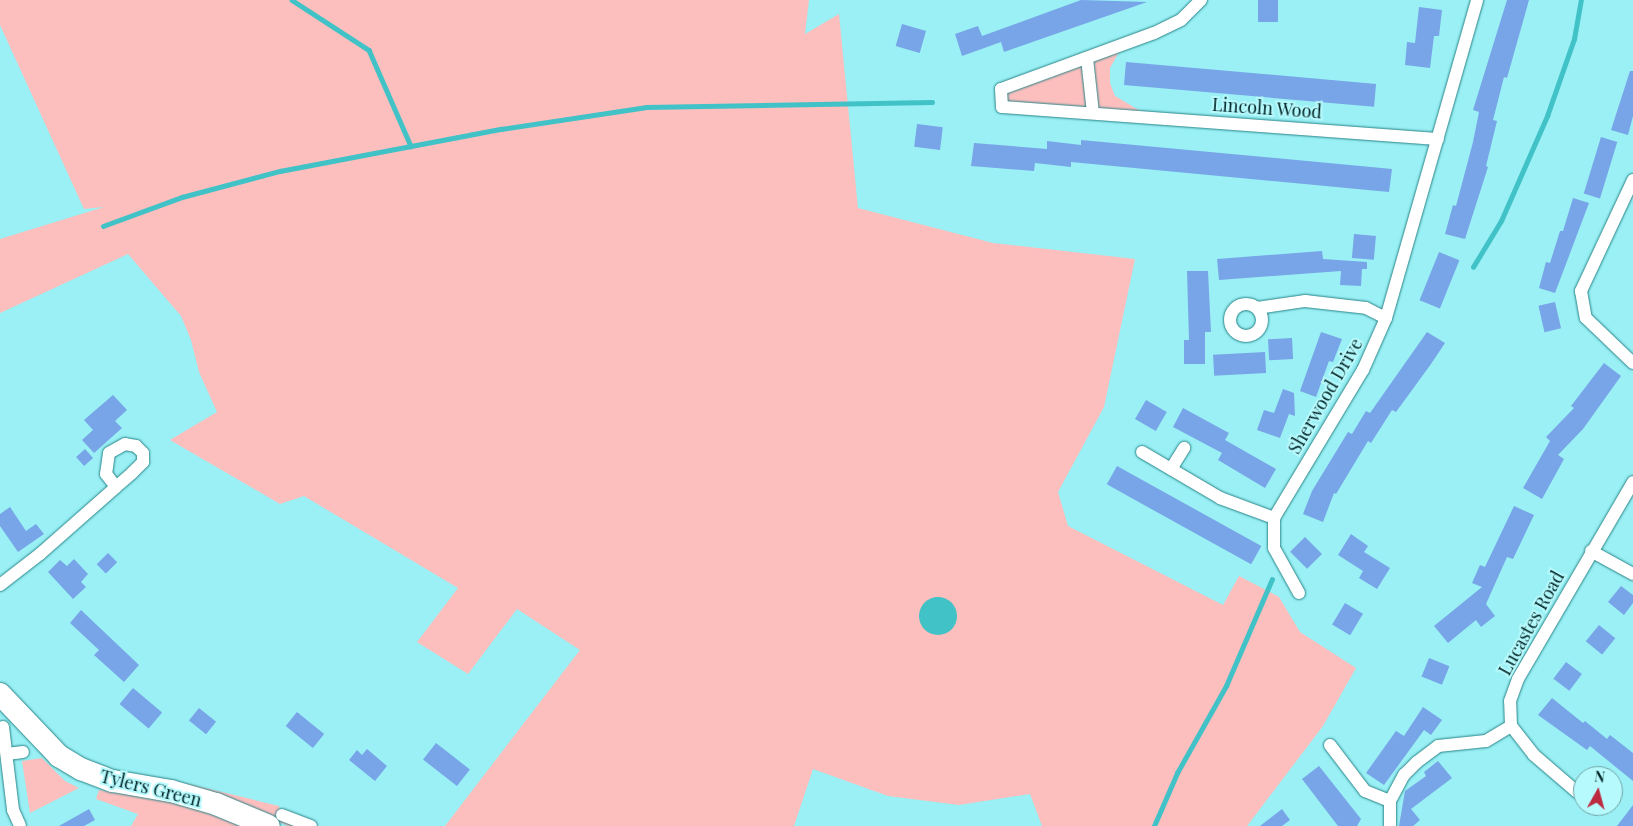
<!DOCTYPE html>
<style>
body{margin:0}
#map{position:relative;width:1633px;height:826px;overflow:hidden;background:#9af0f4;font-family:"Playfair Display",serif}
div>[style]{position:absolute}
.green>*{inset:0;background:#fcbfbe}
.water>*{inset:0;background:#41c2c7}
.round{border-radius:50%}
.stream>*{height:4.5px;margin:-2.25px;padding:0 2.25px;transform-origin:2.25px;border-radius:2.25px;background:#41c2c7}
.building>*{inset:0;background:#78a4e8;transform-origin:0 0}
.roads{filter:drop-shadow(0 0 1px #288488) drop-shadow(0 0 1px #288488)}
.street>*{height:12px;margin:-6px;padding:0 6px;transform-origin:6px;border-radius:6px;background:#fff}
.street>.ring{margin:-6px;padding:0;box-sizing:content-box;background:none;border:12px solid #fff;border-radius:50%}
.highway>*{height:22px;margin:-11px;padding:0 11px;transform-origin:11px;border-radius:11px;background:#fff}
span{translate:-50% -50%;white-space:nowrap;text-align:center;line-height:1.15;-webkit-text-stroke:4px #b7fafd;paint-order:stroke}
.street-label{font-size:18px;color:#002425}
.north{position:absolute;left:1573px;top:766px;width:50px;height:50px;box-sizing:border-box;background:#b7fafd;border:1px solid #6ea4a7;border-radius:50%;rotate:7deg;font-size:14px;font-weight:700;line-height:20px;text-align:center;color:#002425}
.north::after{content:'';display:block;margin:auto;width:18px;height:22px;background:#bc2a3f;clip-path:polygon(50% 0,100% 100%,50% 72%,0 100%)}
</style>
<div id="map">
<div class="green">
<div style="clip-path:polygon(0 0,809px 0,805px 34px,839px 14px,858px 208px,993px 243px,1135px 259px,1104px 407px,1058px 492px,1068px 526px,1223px 605px,1239px 576px,1279px 597px,1300px 632px,1356px 668px,1323px 726px,1247px 826px,1042px 826px,1030px 794px,959px 805px,888px 796px,813px 769px,794px 826px,445px 826px,580px 650px,517px 609px,468px 674px,417px 642px,458px 588px,304px 496px,280px 504px,170px 440px,217px 412px,199px 372px,191px 340px,181px 316px,128px 254px,0 313px,0 239px,104px 207px,84px 209px,0 25px)"></div>
<div style="clip-path:polygon(1123px 45px,1110px 68px,1110px 83px,1115px 96px,1152px 118px,1002px 107px,1001px 89px)"></div>
<div style="clip-path:polygon(42px 758px,65px 781px,79px 788px,30px 813px,22px 761px)"></div>
<div style="clip-path:polygon(185px 783px,279px 806px,280px 811px,301px 826px,288px 826px)"></div>
<div style="clip-path:polygon(99px 790px,180px 803px,245px 826px,131px 826px,138px 814px,96px 799px)"></div>
</div>
<div class="water">
<div class="round" style="left:919px;top:597px;width:38px;height:38px"></div>
</div>
<div class="stream">
<div style="left:292px;top:0;width:92px;rotate:33deg"></div>
<div style="left:369px;top:50px;width:105px;rotate:66.4deg"></div>
<div style="left:103px;top:226px;width:84px;rotate:-20.2deg"></div>
<div style="left:182px;top:197px;width:101px;rotate:-14.9deg"></div>
<div style="left:280px;top:171px;width:225px;rotate:-10.8deg"></div>
<div style="left:501px;top:129px;width:147px;rotate:-8.6deg"></div>
<div style="left:646px;top:107px;width:286px;rotate:-1deg"></div>
<div style="left:1473px;top:267px;width:54px;rotate:-58.7deg"></div>
<div style="left:1501px;top:221px;width:115px;rotate:-66.3deg"></div>
<div style="left:1547px;top:116px;width:82px;rotate:-70.7deg"></div>
<div style="left:1574px;top:39px;width:40px;rotate:-80deg"></div>
<div style="left:1154px;top:826px;width:58px;rotate:-66.5deg"></div>
<div style="left:1177px;top:773px;width:100px;rotate:-60.6deg"></div>
<div style="left:1226px;top:686px;width:116px;rotate:-66.7deg"></div>
</div>
<div class="building">
<div style="clip-path:polygon(1081px 0,1147px 2px,1004px 52px,1001px 42px,962px 56px,955px 34px,978px 26px,982px 36px)"></div>
<div style="left:1258px;top:0;width:20px;height:22px"></div>
<div style="clip-path:polygon(1507px 0,1529px 0,1507px 78px,1504px 77px,1493px 120px,1497px 121px,1486px 166px,1488px 167px,1465px 239px,1445px 234px,1453px 205px,1456px 206px,1473px 142px,1479px 112px,1473px 110px)"></div>
<div style="clip-path:polygon(1419px 7px,1442px 10px,1439px 36px,1434px 36px,1430px 68px,1405px 65px,1407px 42px,1415px 43px)"></div>
<div style="left:902px;top:24px;width:25px;height:23px;rotate:16deg"></div>
<div style="left:1126px;top:62px;width:251px;height:23px;rotate:5deg"></div>
<div style="clip-path:polygon(1630px 71px,1633px 71px,1633px 116px,1628px 135px,1611px 130px)"></div>
<div style="left:917px;top:124px;width:26px;height:23px;rotate:7deg"></div>
<div style="left:1601px;top:137px;width:17px;height:59px;rotate:17deg"></div>
<div style="clip-path:polygon(1081px 140px,1392px 169px,1389px 192px,1071px 162px,1071px 167px,1035px 163px,1034px 171px,971px 166px,974px 143px,1047px 149px,1047px 141px,1081px 145px)"></div>
<div style="clip-path:polygon(1573px 198px,1589px 203px,1555px 293px,1539px 288px,1546px 262px,1550px 263px,1560px 231px,1563px 231px)"></div>
<div style="left:1354px;top:234px;width:22px;height:24px;rotate:5deg"></div>
<div style="clip-path:polygon(1322px 251px,1323px 259px,1367px 262px,1367px 269px,1362px 269px,1361px 286px,1340px 285px,1341px 271px,1219px 280px,1217px 259px)"></div>
<div style="left:1439px;top:252px;width:22px;height:52px;rotate:22deg"></div>
<div style="clip-path:polygon(1187px 271px,1208px 271px,1211px 332px,1205px 332px,1205px 364px,1184px 364px,1184px 340px,1189px 340px)"></div>
<div style="left:1555px;top:302px;width:27px;height:17px;rotate:77deg"></div>
<div style="clip-path:polygon(1321px 332px,1342px 339px,1333px 362px,1329px 361px,1316px 397px,1300px 391px)"></div>
<div style="clip-path:polygon(1427px 332px,1445px 343px,1431px 364px,1396px 412px,1392px 410px,1371px 443px,1368px 441px,1336px 494px,1334px 493px,1323px 522px,1303px 514px,1312px 491px,1348px 432px,1352px 434px,1366px 411px,1370px 413px)"></div>
<div style="left:1292px;top:338px;width:21px;height:24px;rotate:87deg"></div>
<div style="left:1265px;top:352px;width:21px;height:52px;rotate:87deg"></div>
<div style="clip-path:polygon(1604px 363px,1621px 376px,1583px 429px,1558px 455px,1564px 459px,1542px 499px,1523px 488px,1550px 441px,1546px 437px,1574px 408px,1571px 406px)"></div>
<div style="clip-path:polygon(1283px 389px,1294px 393px,1295px 416px,1289px 414px,1280px 438px,1257px 430px,1264px 410px,1274px 413px)"></div>
<div style="clip-path:polygon(113px 395px,127px 410px,115px 421px,122px 428px,94px 453px,82px 440px,93px 430px,84px 420px)"></div>
<div style="left:1146px;top:400px;width:24px;height:22px;rotate:30deg"></div>
<div style="clip-path:polygon(1183px 408px,1229px 433px,1225px 440px,1276px 469px,1265px 488px,1218px 460px,1222px 453px,1173px 427px)"></div>
<div style="left:85px;top:449px;width:12px;height:12px;rotate:48deg"></div>
<div style="left:1117px;top:466px;width:165px;height:21px;rotate:29deg"></div>
<div style="clip-path:polygon(1514px 506px,1534px 515px,1513px 559px,1507px 557px,1486px 604px,1495px 616px,1481px 627px,1476px 620px,1448px 643px,1434px 626px,1482px 587px,1472px 583px,1480px 565px,1485px 567px)"></div>
<div style="clip-path:polygon(10px 507px,26px 531px,36px 524px,44px 534px,18px 552px,0 526px,0 514px)"></div>
<div style="clip-path:polygon(1351px 534px,1368px 546px,1364px 552px,1390px 568px,1377px 589px,1359px 578px,1363px 571px,1338px 555px)"></div>
<div style="left:1305px;top:537px;width:24px;height:21px;rotate:45deg"></div>
<div style="left:108px;top:553px;width:13px;height:16px;rotate:45deg"></div>
<div style="clip-path:polygon(74px 559px,88px 574px,81px 582px,86px 587px,73px 599px,48px 572px,60px 560px,67px 566px)"></div>
<div style="clip-path:polygon(1621px 586px,1633px 595px,1633px 603px,1624px 615px,1608px 602px)"></div>
<div style="left:1345px;top:603px;width:21px;height:25px;rotate:31deg"></div>
<div style="clip-path:polygon(81px 610px,139px 665px,124px 682px,94px 655px,99px 650px,70px 623px)"></div>
<div style="left:1599px;top:625px;width:21px;height:21px;rotate:39deg"></div>
<div style="left:1429px;top:658px;width:22px;height:20px;rotate:22deg"></div>
<div style="left:1566px;top:662px;width:20px;height:21px;rotate:37deg"></div>
<div style="left:133px;top:688px;width:38px;height:21px;rotate:40deg"></div>
<div style="clip-path:polygon(1552px 698px,1583px 723px,1585px 721px,1607px 739px,1610px 735px,1633px 753px,1633px 781px,1590px 746px,1587px 750px,1538px 715px)"></div>
<div style="clip-path:polygon(1423px 707px,1442px 720px,1431px 735px,1424px 730px,1384px 785px,1366px 773px,1396px 731px,1404px 736px)"></div>
<div style="left:199px;top:708px;width:22px;height:16px;rotate:39deg"></div>
<div style="left:297px;top:712px;width:35px;height:18px;rotate:39deg"></div>
<div style="left:436px;top:743px;width:43px;height:21px;rotate:38deg"></div>
<div style="clip-path:polygon(367px 749px,387px 766px,375px 781px,349px 760px,357px 750px,362px 755px)"></div>
<div style="clip-path:polygon(1438px 761px,1452px 778px,1411px 809px,1420px 820px,1413px 826px,1399px 826px,1405px 791px,1426px 776px,1424px 772px)"></div>
<div style="clip-path:polygon(1319px 766px,1361px 819px,1357px 826px,1338px 826px,1302px 779px)"></div>
<div style="clip-path:polygon(1633px 805px,1633px 826px,1617px 826px)"></div>
<div style="clip-path:polygon(89px 809px,95px 820px,84px 826px,59px 826px)"></div>
<div style="clip-path:polygon(1282px 809px,1290px 820px,1282px 826px,1260px 826px)"></div>
</div>
<div class="roads">
<div class="street">
<div style="left:1201px;top:0;width:28px;rotate:135deg"></div>
<div style="left:1181px;top:20px;width:30px;rotate:154deg"></div>
<div style="left:1154px;top:33px;width:163px;rotate:159.9deg"></div>
<div style="left:1001px;top:89px;width:18px;rotate:87deg"></div>
<div style="left:1002px;top:107px;width:437px;rotate:4.2deg"></div>
<div style="left:1087px;top:58px;width:55px;rotate:83.8deg"></div>
<div style="left:1633px;top:180px;width:123px;rotate:115.1deg"></div>
<div style="left:1581px;top:291px;width:27px;rotate:80deg"></div>
<div style="left:1586px;top:318px;width:65px;rotate:43.8deg"></div>
<div class="ring" style="left:1230px;top:304px;width:20px;height:20px"></div>
<div style="left:1257px;top:308px;width:49px;rotate:-8.3deg"></div>
<div style="left:1305px;top:301px;width:61px;rotate:6.5deg"></div>
<div style="left:1366px;top:308px;width:22px;rotate:27deg"></div>
<div style="left:1142px;top:452px;width:91px;rotate:30.5deg"></div>
<div style="left:1220px;top:498px;width:58px;rotate:20.3deg"></div>
<div style="left:1171px;top:469px;width:25px;rotate:-58deg"></div>
<div style="left:1591px;top:551px;width:48px;rotate:28.7deg"></div>
<div style="left:0;top:585px;width:51px;rotate:-37.8deg"></div>
<div style="left:40px;top:554px;width:101px;rotate:-41.4deg"></div>
<div style="left:116px;top:487px;width:21px;rotate:-41deg"></div>
<div style="left:132px;top:473px;width:16px;rotate:-45deg"></div>
<div style="left:143px;top:462px;width:9px;rotate:-90deg"></div>
<div style="left:143px;top:453px;width:10px;rotate:-135deg"></div>
<div style="left:136px;top:446px;width:11px;rotate:-170deg"></div>
<div style="left:125px;top:444px;width:18px;rotate:151deg"></div>
<div style="left:109px;top:453px;width:21px;rotate:98deg"></div>
<div style="left:106px;top:474px;width:16px;rotate:52deg"></div>
<div style="left:1299px;top:593px;width:51px;rotate:-119.1deg"></div>
<div style="left:1274px;top:548px;width:30px;rotate:-90deg"></div>
<div style="left:1274px;top:518px;width:173px;rotate:-59deg"></div>
<div style="left:1363px;top:370px;width:57px;rotate:-66.1deg"></div>
<div style="left:1386px;top:318px;width:331px;rotate:-74deg"></div>
<div style="left:3px;top:727px;width:84px;rotate:83.1deg"></div>
<div style="left:13px;top:810px;width:17px;rotate:66deg"></div>
<div style="left:1330px;top:745px;width:58px;rotate:52.7deg"></div>
<div style="left:1365px;top:791px;width:27px;rotate:22deg"></div>
<div style="left:7px;top:754px;width:16px;rotate:-7deg"></div>
<div style="left:1583px;top:793px;width:6px;rotate:-171deg"></div>
<div style="left:1577px;top:792px;width:57px;rotate:-139.3deg"></div>
<div style="left:1534px;top:755px;width:37px;rotate:-128deg"></div>
<div style="left:1511px;top:726px;width:25px;rotate:-92deg"></div>
<div style="left:1510px;top:701px;width:23px;rotate:-70deg"></div>
<div style="left:1518px;top:679px;width:228px;rotate:-59.7deg"></div>
<div style="left:282px;top:815px;width:31px;rotate:21deg"></div>
<div style="left:1390px;top:826px;width:25px;rotate:-90deg"></div>
<div style="left:1390px;top:801px;width:30px;rotate:-62deg"></div>
<div style="left:1404px;top:775px;width:18px;rotate:-45deg"></div>
<div style="left:1417px;top:762px;width:26px;rotate:-37deg"></div>
<div style="left:1438px;top:746px;width:48px;rotate:-5.9deg"></div>
<div style="left:1486px;top:741px;width:29px;rotate:-31deg"></div>
</div>
<div class="highway">
<div style="left:0;top:694px;width:86px;rotate:46.4deg"></div>
<div style="left:59px;top:756px;width:26px;rotate:31deg"></div>
<div style="left:81px;top:769px;width:34px;rotate:21deg"></div>
<div style="left:113px;top:781px;width:59px;rotate:9.8deg"></div>
<div style="left:171px;top:791px;width:47px;rotate:16.1deg"></div>
<div style="left:216px;top:804px;width:57px;rotate:22.5deg"></div>
</div>
</div>
<div class="street-label">
<span style="left:1267px;top:108px;rotate:4deg">Lincoln Wood</span>
<span style="left:1325px;top:396px;rotate:-60deg">Sherwood Drive</span>
<span style="left:1531px;top:623px;rotate:-61deg">Lucastes Road</span>
<span style="left:151px;top:788px;rotate:14deg">Tylers Green</span>
</div>
<div class="north">N</div>
</div>
